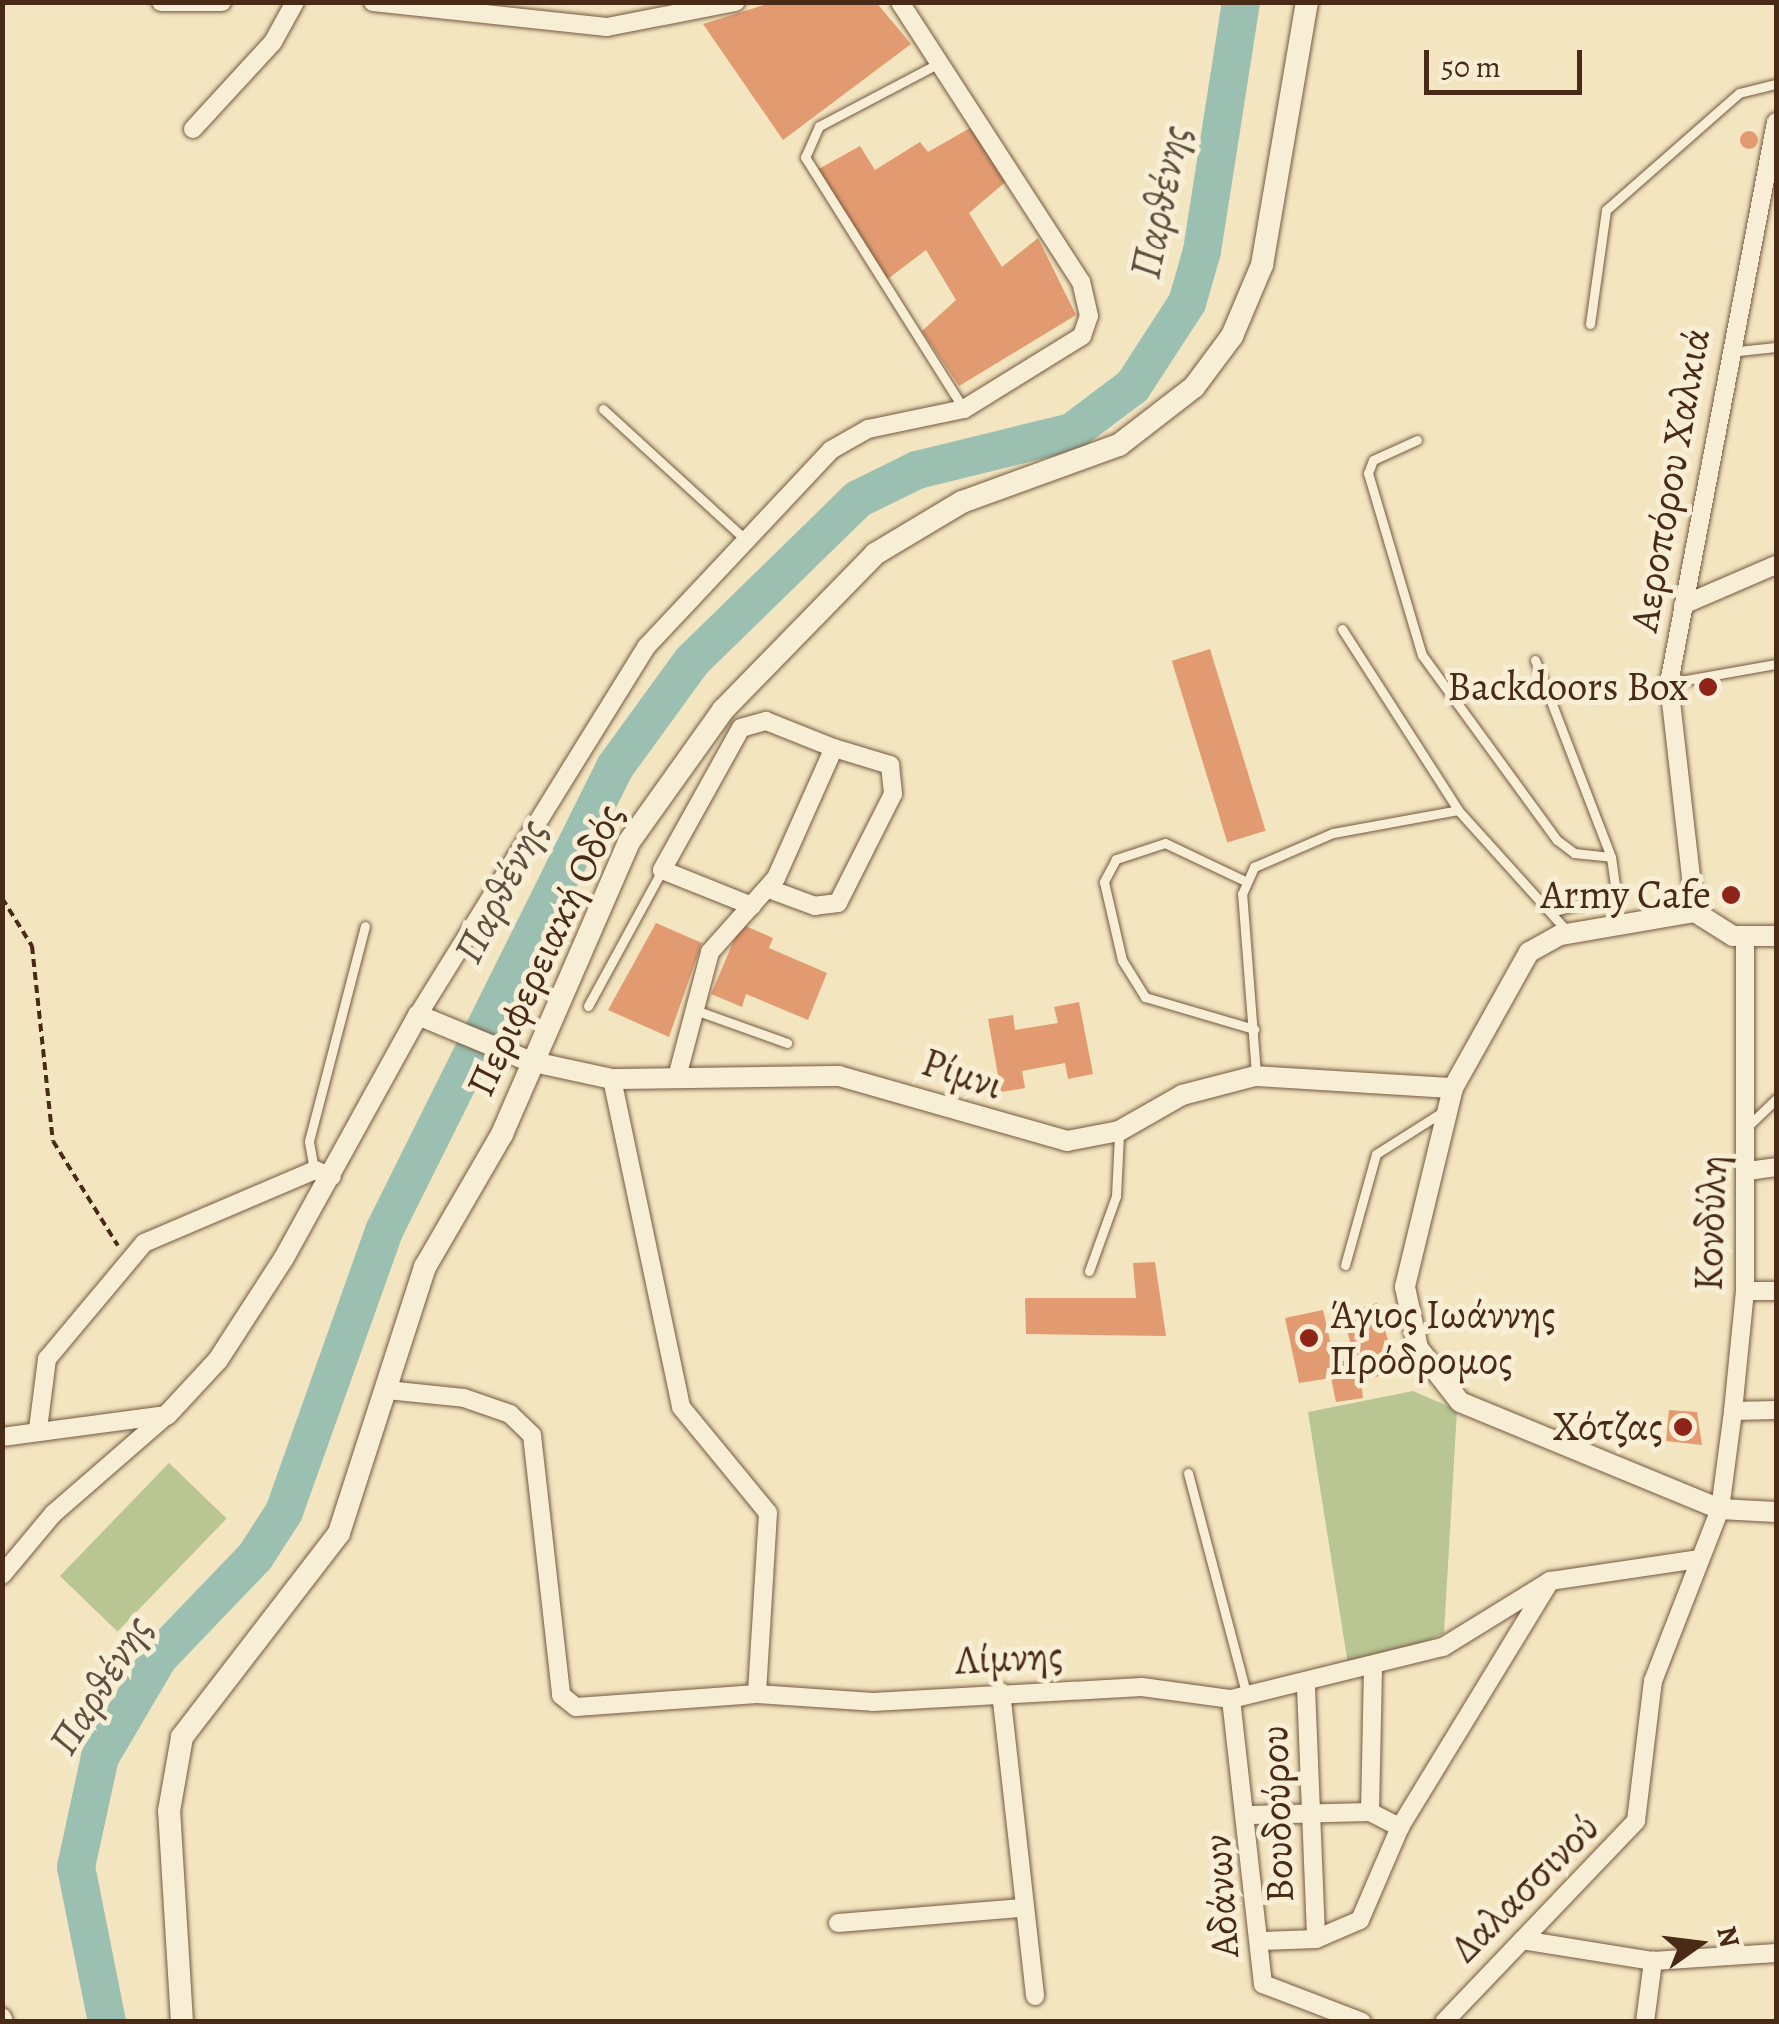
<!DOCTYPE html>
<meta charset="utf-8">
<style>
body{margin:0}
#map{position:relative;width:1779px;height:2024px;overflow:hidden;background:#f3e5bf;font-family:Alegreya,serif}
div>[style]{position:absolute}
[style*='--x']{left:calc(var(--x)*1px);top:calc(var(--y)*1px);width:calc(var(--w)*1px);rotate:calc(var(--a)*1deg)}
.green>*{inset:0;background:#b9c593;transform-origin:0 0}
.river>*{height:38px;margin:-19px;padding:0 19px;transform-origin:19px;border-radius:19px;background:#9bbfb1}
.building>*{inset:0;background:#e29b71;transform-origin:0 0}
.round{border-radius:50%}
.path>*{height:4px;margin-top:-2px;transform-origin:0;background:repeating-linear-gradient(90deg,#492a17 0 8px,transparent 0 13px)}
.roads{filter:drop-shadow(0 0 2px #745941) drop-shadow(0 0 2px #745941)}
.service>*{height:9px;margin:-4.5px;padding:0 4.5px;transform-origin:4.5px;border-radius:4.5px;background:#f7eed5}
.minor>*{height:18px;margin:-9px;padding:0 9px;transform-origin:9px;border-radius:9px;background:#f7eed5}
.tertiary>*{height:20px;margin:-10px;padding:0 10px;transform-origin:10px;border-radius:10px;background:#f7eed5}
.secondary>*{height:22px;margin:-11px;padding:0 11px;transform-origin:11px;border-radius:11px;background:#f7eed5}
.dots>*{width:28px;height:28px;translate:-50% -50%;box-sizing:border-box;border:5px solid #f7eed5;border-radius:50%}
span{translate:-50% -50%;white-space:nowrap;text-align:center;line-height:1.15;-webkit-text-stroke:10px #f7eed5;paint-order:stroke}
.street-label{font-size:40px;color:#492a17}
.poi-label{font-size:40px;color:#492a17}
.right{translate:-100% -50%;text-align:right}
.left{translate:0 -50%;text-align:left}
.water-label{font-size:42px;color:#5e4f3e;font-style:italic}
.frame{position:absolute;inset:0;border:5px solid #492a17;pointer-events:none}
.north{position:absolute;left:1649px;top:1894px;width:100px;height:100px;-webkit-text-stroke:8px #f7eed5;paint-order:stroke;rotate:76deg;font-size:28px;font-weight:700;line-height:40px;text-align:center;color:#492a17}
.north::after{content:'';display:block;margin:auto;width:35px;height:45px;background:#492a17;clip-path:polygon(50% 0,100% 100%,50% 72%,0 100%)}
.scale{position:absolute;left:1424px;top:50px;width:158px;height:45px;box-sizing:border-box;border:5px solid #492a17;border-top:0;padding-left:12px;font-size:30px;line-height:35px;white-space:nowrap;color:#492a17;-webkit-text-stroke:8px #f7eed5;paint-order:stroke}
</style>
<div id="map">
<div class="green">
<div style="clip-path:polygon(1413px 1391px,1457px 1410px,1444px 1633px,1350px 1677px,1308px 1412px)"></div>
<div style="left:169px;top:1463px;width:80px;height:157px;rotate:44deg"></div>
</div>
<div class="river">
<div style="--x:107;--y:2022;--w:158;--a:-101.3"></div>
<div style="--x:76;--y:1867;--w:113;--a:-77.7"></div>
<div style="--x:100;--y:1757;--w:116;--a:-59.5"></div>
<div style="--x:159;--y:1657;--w:139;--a:-46.2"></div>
<div style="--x:255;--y:1557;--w:54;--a:-57.2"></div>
<div style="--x:284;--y:1512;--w:298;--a:-70.4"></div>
<div style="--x:384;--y:1231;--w:518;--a:-63.53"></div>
<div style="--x:615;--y:767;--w:131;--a:-54"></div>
<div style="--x:692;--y:661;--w:232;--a:-44.3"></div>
<div style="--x:858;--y:499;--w:66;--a:-26.2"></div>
<div style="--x:917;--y:470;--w:160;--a:-13.8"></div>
<div style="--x:1072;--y:432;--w:76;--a:-37"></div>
<div style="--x:1133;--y:386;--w:99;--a:-57"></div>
<div style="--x:1187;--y:303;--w:54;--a:-73.9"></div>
<div style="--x:1202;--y:251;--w:252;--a:-81.1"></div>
</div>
<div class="building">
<div style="clip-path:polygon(774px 2px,876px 2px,911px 44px,783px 140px,703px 24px)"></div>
<div style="clip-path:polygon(970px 128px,1009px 179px,969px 213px,1002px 267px,1038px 238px,1076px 315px,959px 386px,922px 331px,956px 300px,926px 250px,885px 281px,817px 170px,860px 146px,875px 170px,920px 142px,928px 152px)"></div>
<div class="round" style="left:1740px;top:131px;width:18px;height:18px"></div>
<div style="left:1210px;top:649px;width:190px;height:40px;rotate:73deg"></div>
<div style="clip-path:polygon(656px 923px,702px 943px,669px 1037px,608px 1010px)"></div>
<div style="clip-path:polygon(741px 924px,773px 938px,769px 948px,827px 973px,808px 1020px,746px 994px,742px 1007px,711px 994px)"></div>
<div style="clip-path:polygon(1079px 1002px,1093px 1074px,1068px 1079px,1065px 1063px,1022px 1071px,1025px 1088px,1001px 1092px,988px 1019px,1013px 1015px,1015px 1030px,1058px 1023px,1054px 1007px)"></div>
<div style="clip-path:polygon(1155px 1262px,1166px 1336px,1026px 1334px,1025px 1298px,1136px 1298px,1133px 1263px)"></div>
<div style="clip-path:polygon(1377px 1303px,1397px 1371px,1361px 1381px,1363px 1398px,1336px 1402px,1331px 1378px,1299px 1383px,1285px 1318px,1323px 1310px,1335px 1363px,1355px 1358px,1342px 1314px)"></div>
<div style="clip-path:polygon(1669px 1410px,1697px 1412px,1702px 1445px,1666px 1441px)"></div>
</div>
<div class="path">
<div style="--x:2;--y:898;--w:57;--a:58"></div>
<div style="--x:32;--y:946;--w:196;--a:83.9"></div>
<div style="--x:53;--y:1141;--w:123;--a:58.2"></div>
</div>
<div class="roads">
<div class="service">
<div style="--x:941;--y:62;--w:138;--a:152.3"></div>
<div style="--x:819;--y:126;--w:34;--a:114"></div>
<div style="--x:805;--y:157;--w:298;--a:57.8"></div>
<div style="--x:1590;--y:324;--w:115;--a:-82"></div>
<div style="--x:1606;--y:210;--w:177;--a:-41.3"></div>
<div style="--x:1739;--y:93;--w:38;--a:-14"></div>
<div style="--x:1729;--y:352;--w:47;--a:-6.1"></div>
<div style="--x:603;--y:409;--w:194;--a:42.5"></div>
<div style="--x:1417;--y:440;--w:48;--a:155.6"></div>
<div style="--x:1373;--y:460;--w:14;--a:111"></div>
<div style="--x:1368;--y:473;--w:190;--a:73.5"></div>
<div style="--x:1422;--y:655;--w:229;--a:53.9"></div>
<div style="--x:1557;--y:840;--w:21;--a:37"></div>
<div style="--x:1574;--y:853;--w:37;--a:6"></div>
<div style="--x:1611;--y:857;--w:37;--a:82"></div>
<div style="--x:1616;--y:894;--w:67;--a:164.5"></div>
<div style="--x:1342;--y:629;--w:215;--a:57.3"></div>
<div style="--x:1535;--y:660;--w:211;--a:68.9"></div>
<div style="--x:1669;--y:683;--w:109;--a:-10.1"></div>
<div style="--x:1243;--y:880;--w:86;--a:-154.6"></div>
<div style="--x:1165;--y:843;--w:52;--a:161.9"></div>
<div style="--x:1116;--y:859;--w:26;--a:118"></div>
<div style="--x:1104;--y:882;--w:80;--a:77"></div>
<div style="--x:1122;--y:960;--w:44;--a:58.1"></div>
<div style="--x:1145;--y:997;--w:114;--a:16.4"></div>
<div style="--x:588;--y:1006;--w:155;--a:-61.4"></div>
<div style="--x:695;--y:1010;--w:98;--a:19.7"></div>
<div style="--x:1256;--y:1074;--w:181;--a:-94.4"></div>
<div style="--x:1242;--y:894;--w:30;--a:-66"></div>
<div style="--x:1254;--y:867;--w:86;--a:-23.3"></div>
<div style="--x:1333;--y:833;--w:127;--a:-10.4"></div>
<div style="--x:1458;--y:810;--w:164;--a:48"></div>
<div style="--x:1748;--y:1126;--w:39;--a:-44"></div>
<div style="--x:314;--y:1170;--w:29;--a:-100"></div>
<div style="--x:309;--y:1141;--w:222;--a:-75.4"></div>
<div style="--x:1345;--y:1265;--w:115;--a:-74.4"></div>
<div style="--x:1376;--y:1154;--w:80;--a:-32.3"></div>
<div style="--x:1089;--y:1271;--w:80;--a:-70.2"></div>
<div style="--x:1116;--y:1196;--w:62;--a:-87.2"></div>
<div style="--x:1188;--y:1473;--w:231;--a:75.2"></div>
</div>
<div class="minor">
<div style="--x:161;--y:2;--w:61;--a:0"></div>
<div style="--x:373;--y:2;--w:235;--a:6.1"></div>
<div style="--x:607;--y:27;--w:131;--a:-11"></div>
<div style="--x:193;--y:129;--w:118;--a:-47.4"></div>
<div style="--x:273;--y:42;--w:46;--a:-61.2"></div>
<div style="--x:1683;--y:605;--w:101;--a:-23.3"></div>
<div style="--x:752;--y:906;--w:97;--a:-158.2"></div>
<div style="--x:662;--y:870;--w:162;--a:-60.9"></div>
<div style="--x:741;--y:728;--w:26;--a:-16"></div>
<div style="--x:766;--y:721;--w:73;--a:21.7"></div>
<div style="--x:1695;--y:912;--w:230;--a:-96.5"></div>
<div style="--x:1669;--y:683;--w:571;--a:-79.2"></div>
<div style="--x:418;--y:1015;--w:434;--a:-58.2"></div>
<div style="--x:647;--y:646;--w:269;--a:-46.8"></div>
<div style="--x:831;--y:450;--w:43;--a:-29.6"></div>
<div style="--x:868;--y:429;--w:98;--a:-11.8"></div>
<div style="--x:964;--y:409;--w:139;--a:-31.7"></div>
<div style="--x:1082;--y:336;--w:21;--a:-71"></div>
<div style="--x:1089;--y:316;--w:35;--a:-103"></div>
<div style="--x:1081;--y:282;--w:333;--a:-122.9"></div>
<div style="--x:677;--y:1077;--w:129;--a:-75.2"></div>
<div style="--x:710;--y:952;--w:99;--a:-48.3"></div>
<div style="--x:776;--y:878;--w:142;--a:-66"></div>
<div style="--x:834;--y:748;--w:59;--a:16.9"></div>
<div style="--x:890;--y:765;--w:29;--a:84"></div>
<div style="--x:893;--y:794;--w:122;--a:116.8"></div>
<div style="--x:838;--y:903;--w:23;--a:173"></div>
<div style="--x:815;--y:906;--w:49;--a:-159.7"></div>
<div style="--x:612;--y:1079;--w:335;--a:78.1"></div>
<div style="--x:681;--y:1407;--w:137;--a:50.6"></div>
<div style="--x:768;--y:1513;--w:181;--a:93.5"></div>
<div style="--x:1748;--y:1171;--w:28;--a:-8"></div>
<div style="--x:1745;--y:1291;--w:31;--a:0"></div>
<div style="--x:387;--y:1390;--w:77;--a:5.9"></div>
<div style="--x:464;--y:1398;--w:49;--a:19.2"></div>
<div style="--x:510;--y:1414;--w:30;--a:44"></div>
<div style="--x:532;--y:1435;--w:262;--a:83.6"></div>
<div style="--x:561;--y:1695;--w:19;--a:39"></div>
<div style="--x:576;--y:1707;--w:181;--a:-4.1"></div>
<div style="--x:757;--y:1694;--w:116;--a:3.9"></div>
<div style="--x:873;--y:1702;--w:269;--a:-3.2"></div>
<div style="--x:1142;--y:1687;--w:90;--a:7.7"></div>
<div style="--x:1231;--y:1699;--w:218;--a:-13.8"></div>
<div style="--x:1443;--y:1647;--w:126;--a:-31.7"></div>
<div style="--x:1550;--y:1581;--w:151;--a:-8.4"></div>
<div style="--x:1733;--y:1411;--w:43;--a:-1.3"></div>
<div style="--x:38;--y:1429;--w:71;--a:-82.7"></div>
<div style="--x:47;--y:1359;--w:151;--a:-50.1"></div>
<div style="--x:144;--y:1243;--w:186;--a:-23.1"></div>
<div style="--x:315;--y:1170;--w:18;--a:22"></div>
<div style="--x:2;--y:1437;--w:166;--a:-7.6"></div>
<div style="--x:2;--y:1575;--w:80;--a:-50.1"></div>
<div style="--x:53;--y:1514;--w:151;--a:-41"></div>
<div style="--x:1306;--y:1687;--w:252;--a:87.7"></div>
<div style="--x:1001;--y:1692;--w:306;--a:83.6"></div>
<div style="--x:1231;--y:1699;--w:287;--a:83.6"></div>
<div style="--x:1263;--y:1984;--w:106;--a:21"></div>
<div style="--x:1370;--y:1812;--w:141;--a:-88.8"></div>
<div style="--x:1250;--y:1815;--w:120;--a:-1.4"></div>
<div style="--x:1370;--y:1812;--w:34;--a:27"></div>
<div style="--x:838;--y:1923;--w:185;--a:-4.7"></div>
<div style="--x:1522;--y:1940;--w:133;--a:9.1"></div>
<div style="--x:1653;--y:1961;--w:123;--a:-3.7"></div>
<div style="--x:1262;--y:1941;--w:54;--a:-2.1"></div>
<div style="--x:1316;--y:1939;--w:48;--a:-23.4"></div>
<div style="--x:1360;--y:1920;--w:101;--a:-66.7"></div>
<div style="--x:1400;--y:1827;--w:288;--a:-58.6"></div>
<div style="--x:2;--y:2017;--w:5;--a:68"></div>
<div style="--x:1444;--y:2022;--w:278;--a:-46.3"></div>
<div style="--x:1636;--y:1821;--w:141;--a:-83.1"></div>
<div style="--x:1653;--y:1681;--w:185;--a:-68.7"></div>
<div style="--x:1720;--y:1509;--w:99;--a:-82.4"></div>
<div style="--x:1733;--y:1411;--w:121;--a:-84.3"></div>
<div style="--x:1745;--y:1291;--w:353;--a:-90"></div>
<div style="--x:1645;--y:2022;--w:62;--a:-82.5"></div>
</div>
<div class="tertiary">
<div style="--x:1776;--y:936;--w:43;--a:180"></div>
<div style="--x:1733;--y:936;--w:45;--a:-147.7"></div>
<div style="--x:1695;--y:912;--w:137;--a:170.3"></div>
<div style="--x:1560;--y:935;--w:35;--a:151"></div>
<div style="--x:1529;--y:952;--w:156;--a:119.2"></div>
<div style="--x:1453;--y:1088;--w:205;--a:103.6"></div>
<div style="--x:1405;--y:1287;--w:62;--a:78"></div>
<div style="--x:1418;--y:1348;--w:68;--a:52.1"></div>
<div style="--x:1460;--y:1402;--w:281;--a:22.4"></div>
<div style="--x:1720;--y:1509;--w:56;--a:3.1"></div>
<div style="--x:167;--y:1415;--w:75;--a:-47.2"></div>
<div style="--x:218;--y:1360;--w:121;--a:-57.1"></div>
<div style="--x:284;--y:1258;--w:277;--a:-61.1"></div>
<div style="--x:418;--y:1015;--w:120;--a:22.5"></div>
<div style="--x:529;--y:1061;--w:85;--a:12.2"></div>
<div style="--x:612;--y:1079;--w:227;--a:-0.8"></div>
<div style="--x:839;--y:1076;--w:237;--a:15.9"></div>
<div style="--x:1067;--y:1141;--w:53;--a:-10.9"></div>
<div style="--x:1119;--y:1131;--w:73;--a:-29.7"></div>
<div style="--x:1182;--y:1095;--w:75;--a:-14.6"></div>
<div style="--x:1255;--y:1076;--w:198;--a:3.5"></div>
</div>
<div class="secondary">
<div style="--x:182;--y:2022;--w:211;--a:-93.5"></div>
<div style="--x:169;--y:1811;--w:75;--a:-80"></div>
<div style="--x:182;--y:1737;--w:257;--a:-52.4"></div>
<div style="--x:339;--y:1533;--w:280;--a:-72.1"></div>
<div style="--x:425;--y:1267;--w:154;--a:-59.9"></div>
<div style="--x:502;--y:1134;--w:318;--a:-66.5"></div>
<div style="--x:629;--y:842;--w:162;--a:-54.5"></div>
<div style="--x:723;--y:710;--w:218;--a:-45.7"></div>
<div style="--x:875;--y:554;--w:101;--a:-30.9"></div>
<div style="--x:962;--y:502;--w:167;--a:-20"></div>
<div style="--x:1119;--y:445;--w:95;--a:-37.7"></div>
<div style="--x:1194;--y:387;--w:64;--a:-53.3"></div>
<div style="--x:1232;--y:336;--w:77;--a:-67.1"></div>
<div style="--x:1262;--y:265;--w:267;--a:-80.3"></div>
</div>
</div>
<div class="dots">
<div style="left:1708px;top:687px;background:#8f2418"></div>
<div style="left:1731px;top:895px;background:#8f2418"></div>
<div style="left:1309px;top:1338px;background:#8f2418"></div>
<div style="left:1683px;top:1427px;background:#8f2418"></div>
</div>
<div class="street-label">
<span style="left:1670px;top:480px;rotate:-80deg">Αεροπόρου Χαλκιά</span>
<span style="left:545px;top:950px;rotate:-65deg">Περιφερειακή Οδός</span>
<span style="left:962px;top:1074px;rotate:19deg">Ρίμνι</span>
<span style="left:1711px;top:1223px;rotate:-88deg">Κονδύλη</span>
<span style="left:1009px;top:1658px;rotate:-3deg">Λίμνης</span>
<span style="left:1277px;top:1814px;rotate:-92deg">Βουδούρου</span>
<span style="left:1525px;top:1888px;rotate:-45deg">Δαλασσινού</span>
<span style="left:1221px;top:1896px;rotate:-94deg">Αδάνων</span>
</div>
<div class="poi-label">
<span class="right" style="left:1688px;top:687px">Backdoors Box</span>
<span class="right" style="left:1711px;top:895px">Army Cafe</span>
<span class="left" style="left:1329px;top:1338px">Άγιος Ιωάννης<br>Πρόδρομος</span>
<span class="right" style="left:1663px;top:1427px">Χότζας</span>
</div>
<div class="water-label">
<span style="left:1160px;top:202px;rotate:-78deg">Παρθένης</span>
<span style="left:500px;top:891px;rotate:-63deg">Παρθένης</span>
<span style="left:100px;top:1685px;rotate:-58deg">Παρθένης</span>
</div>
<div class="frame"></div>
<div class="north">N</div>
<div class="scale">50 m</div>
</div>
